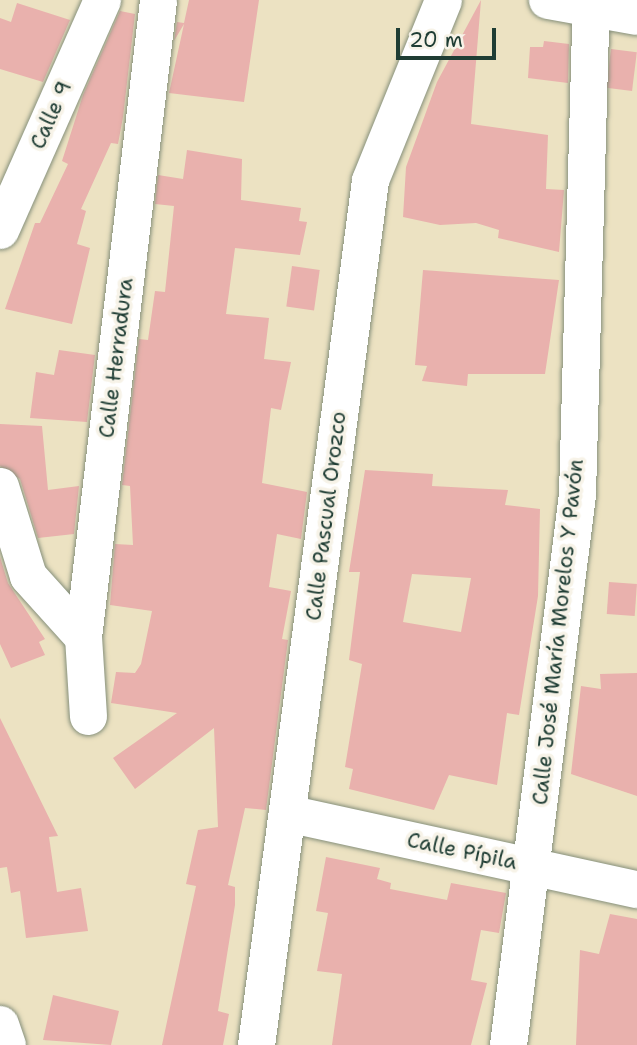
<!DOCTYPE html>
<meta charset="utf-8">
<style>
body{margin:0}
#map{position:relative;width:637px;height:1045px;overflow:hidden;background:#ece2c2;font-family:"Shantell Sans",sans-serif}
div>[style]{position:absolute}
[style*='--x']{left:calc(var(--x)*1px);top:calc(var(--y)*1px);width:calc(var(--w)*1px);rotate:calc(var(--a)*1deg)}
.building>*{inset:0;background:#e9b1ad;transform-origin:0 0}
.roads{filter:drop-shadow(0 0 2px #86907b) drop-shadow(0 0 2px #86907b)}
.minor>*{height:37px;margin:-18.5px;padding:0 18.5px;transform-origin:18.5px;border-radius:18.5px;background:#fff}
.tertiary>*{height:38px;margin:-19px;padding:0 19px;transform-origin:19px;border-radius:19px;background:#fff}
span{translate:-50% -50%;white-space:nowrap;text-align:center;line-height:1.15;-webkit-text-stroke:7px #f7f3e8;paint-order:stroke}
.street-label{font-size:21px;color:#1f3d34}
.scale{position:absolute;left:396px;top:28px;width:100px;height:32px;box-sizing:border-box;border:4px solid #1f3d34;border-top:0;padding-left:9px;font-size:21px;line-height:24px;white-space:nowrap;color:#1f3d34;-webkit-text-stroke:5px #f7f3e8;paint-order:stroke}
</style>
<div id="map">
<div class="building">
<div style="clip-path:polygon(189px 0,259px 0,244px 102px,169px 93px,184px 24px,174px 41px,177px 22px,184px 23px)"></div>
<div style="clip-path:polygon(481px 0,471px 124px,548px 135px,546px 189px,564px 190px,559px 252px,498px 238px,499px 230px,476px 223px,440px 225px,403px 217px,406px 167px,437px 82px)"></div>
<div style="clip-path:polygon(17px 3px,70px 20px,43px 82px,0 69px,0 18px,11px 22px)"></div>
<div style="clip-path:polygon(120px 11px,135px 14px,123px 117px,118px 144px,111px 143px,81px 209px,86px 211px,77px 244px,90px 248px,72px 324px,5px 309px,35px 223px,40px 223px,68px 164px,62px 161px,83px 95px)"></div>
<div style="clip-path:polygon(544px 41px,569px 44px,568px 83px,528px 78px,530px 47px,543px 47px)"></div>
<div style="left:611px;top:49px;width:26px;height:39px;rotate:7deg"></div>
<div style="clip-path:polygon(187px 150px,242px 159px,241px 200px,301px 208px,299px 221px,307px 222px,300px 255px,235px 248px,226px 314px,269px 318px,264px 359px,291px 362px,281px 410px,271px 408px,262px 483px,307px 492px,301px 539px,277px 534px,269px 587px,291px 591px,282px 639px,288px 640px,266px 810px,245px 808px,228px 885px,235px 887px,235px 905px,218px 1011px,229px 1014px,223px 1045px,162px 1045px,196px 886px,186px 884px,198px 830px,218px 827px,214px 728px,135px 789px,113px 758px,177px 713px,111px 703px,116px 672px,135px 673px,141px 664px,152px 611px,110px 605px,115px 544px,133px 545px,130px 486px,122px 485px,139px 339px,148px 340px,155px 291px,165px 292px,174px 206px,155px 204px,158px 175px,183px 179px)"></div>
<div style="left:292px;top:266px;width:28px;height:41px;rotate:8deg"></div>
<div style="clip-path:polygon(423px 270px,559px 280px,545px 374px,468px 374px,467px 386px,422px 381px,427px 366px,415px 365px)"></div>
<div style="clip-path:polygon(59px 350px,95px 355px,87px 422px,30px 418px,36px 372px,54px 375px)"></div>
<div style="clip-path:polygon(0 424px,42px 426px,48px 490px,79px 486px,74px 534px,38px 538px,20px 479px,0 466px)"></div>
<div style="clip-path:polygon(evenodd,365px 470px,433px 474px,432px 486px,508px 490px,505px 505px,540px 509px,538px 596px,519px 715px,507px 713px,497px 785px,449px 775px,434px 810px,349px 789px,353px 769px,345px 767px,362px 664px,349px 660px,360px 572px,349px 572px,365px 470px,412px 574px,471px 578px,461px 632px,403px 622px,412px 574px)"></div>
<div style="clip-path:polygon(0 557px,8px 583px,45px 639px,39px 642px,45px 655px,11px 668px,0 644px)"></div>
<div style="left:609px;top:582px;width:28px;height:32px;rotate:4deg"></div>
<div style="clip-path:polygon(637px 673px,637px 796px,571px 774px,581px 686px,601px 689px,600px 674px)"></div>
<div style="clip-path:polygon(0 718px,58px 836px,49px 837px,57px 892px,81px 888px,88px 931px,26px 938px,20px 891px,11px 893px,7px 867px,0 868px)"></div>
<div style="clip-path:polygon(326px 857px,380px 868px,377px 879px,391px 883px,390px 889px,447px 900px,451px 883px,506px 893px,499px 933px,481px 930px,471px 980px,487px 983px,471px 1045px,332px 1045px,342px 974px,317px 971px,328px 913px,316px 911px)"></div>
<div style="clip-path:polygon(610px 914px,637px 919px,637px 1045px,576px 1045px,580px 950px,599px 954px)"></div>
<div style="clip-path:polygon(53px 995px,119px 1011px,111px 1045px,43px 1040px)"></div>
</div>
<div class="roads">
<div class="minor">
<div style="--x:0;--y:230;--w:252;--a:-66.1"></div>
<div style="--x:0;--y:486;--w:94;--a:72.7"></div>
<div style="--x:28;--y:576;--w:82;--a:48"></div>
<div style="--x:88;--y:716;--w:79;--a:-93.6"></div>
<div style="--x:83;--y:637;--w:641;--a:-83.28"></div>
<div style="--x:287;--y:813;--w:358;--a:12.3"></div>
<div style="--x:256;--y:1045;--w:872;--a:-82.49"></div>
<div style="--x:370;--y:180;--w:194;--a:-67.9"></div>
<div style="--x:508;--y:1045;--w:555;--a:-82.86"></div>
<div style="--x:577;--y:494;--w:487;--a:-88.4"></div>
</div>
<div class="tertiary">
<div style="--x:548;--y:0;--w:90;--a:10.2"></div>
<div style="--x:0;--y:1025;--w:21;--a:71"></div>
</div>
</div>
<div class="street-label">
<span style="left:51px;top:115px;rotate:-66deg">Calle 9</span>
<span style="left:116px;top:358px;rotate:-83deg">Calle Herradura</span>
<span style="left:326px;top:516px;rotate:-83deg">Calle Pascual Orozco</span>
<span style="left:558px;top:632px;rotate:-84deg">Calle José María Morelos Y Pavón</span>
<span style="left:462px;top:851px;rotate:12deg">Calle Pípila</span>
</div>
<div class="scale">20 m</div>
</div>
